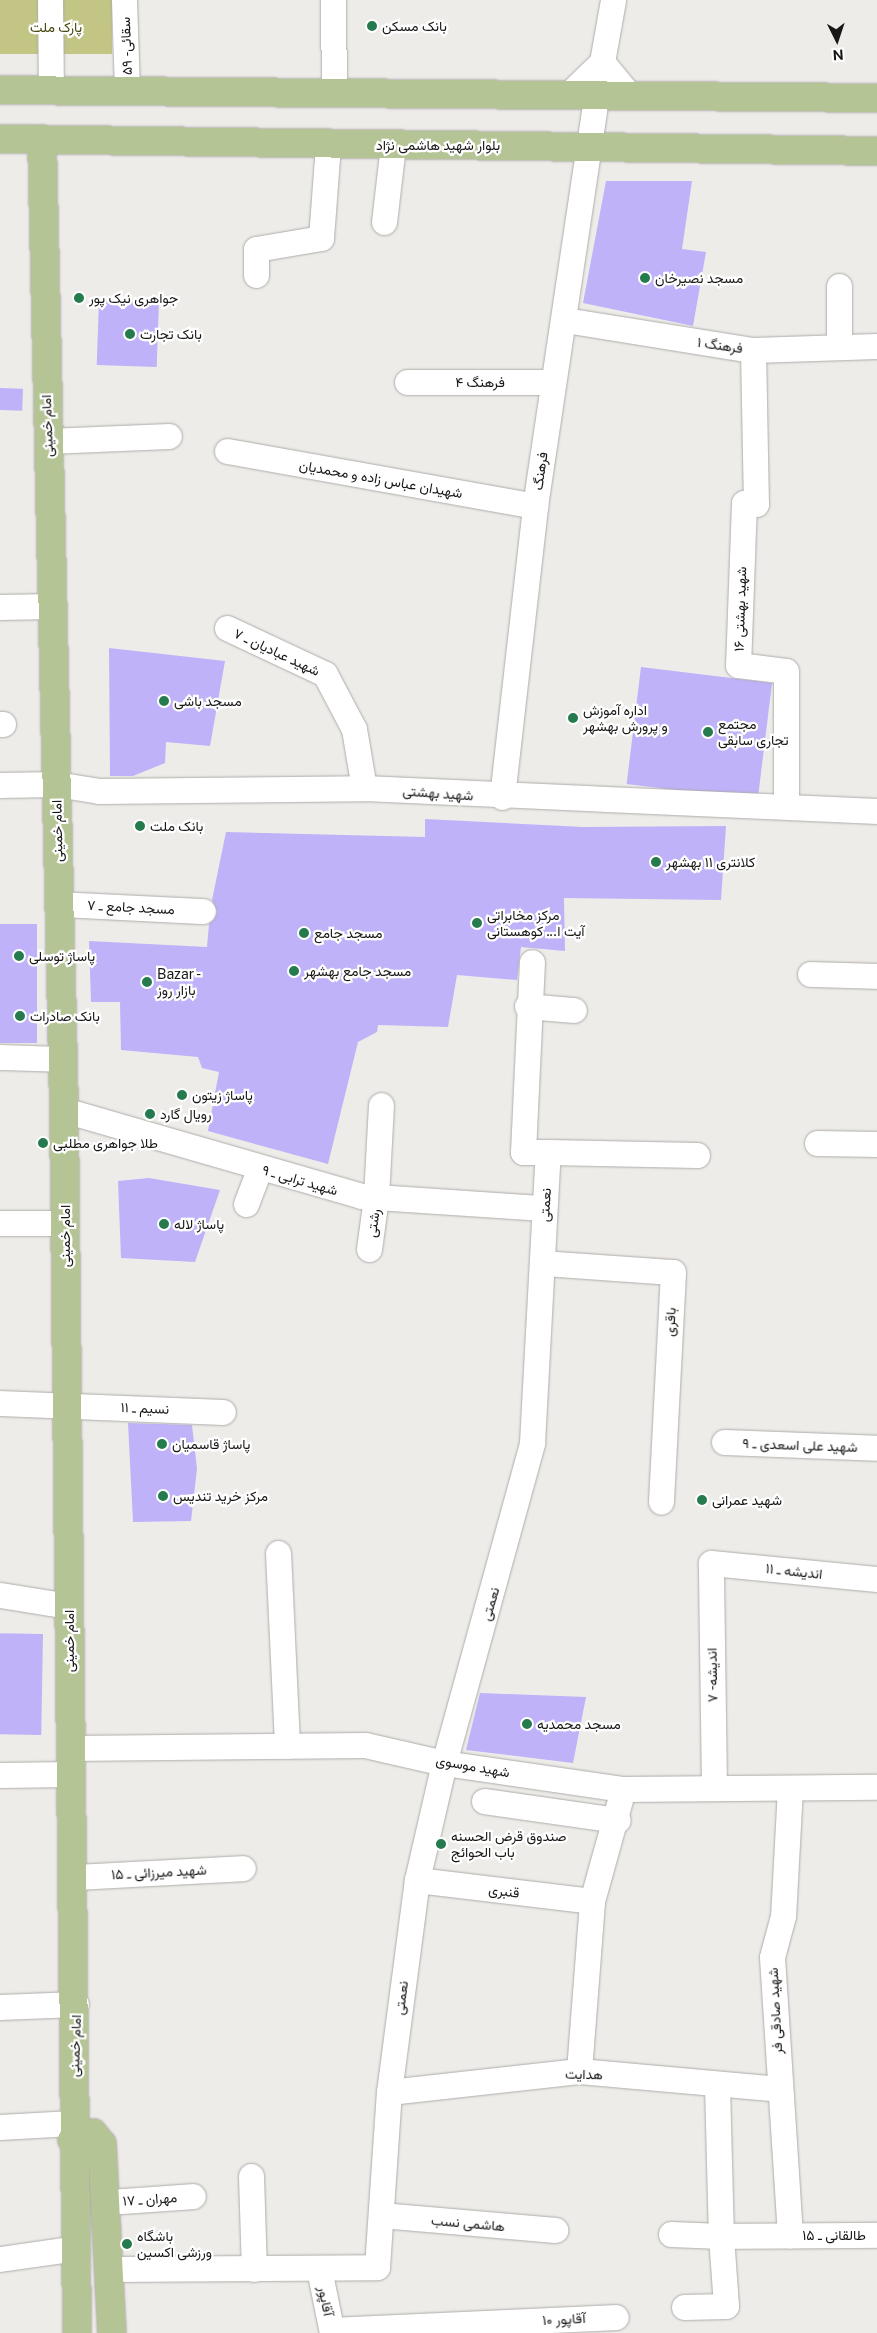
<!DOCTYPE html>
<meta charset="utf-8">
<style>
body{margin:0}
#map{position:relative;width:877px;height:2333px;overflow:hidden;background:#eeece9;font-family:"Public Sans",Vazirmatn,sans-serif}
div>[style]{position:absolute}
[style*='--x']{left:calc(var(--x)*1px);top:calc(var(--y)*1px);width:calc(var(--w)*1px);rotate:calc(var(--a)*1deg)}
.green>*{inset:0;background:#c2c584;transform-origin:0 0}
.building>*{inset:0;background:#bfb2f9;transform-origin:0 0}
.roads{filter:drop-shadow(0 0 1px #aeaca9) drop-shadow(0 0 1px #aeaca9)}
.minor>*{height:25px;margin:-12.5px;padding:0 12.5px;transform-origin:12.5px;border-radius:12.5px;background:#fff}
.major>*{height:28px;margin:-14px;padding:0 14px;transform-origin:14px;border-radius:14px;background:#b5c495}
.dots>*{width:14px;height:14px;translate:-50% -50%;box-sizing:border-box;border:2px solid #fff;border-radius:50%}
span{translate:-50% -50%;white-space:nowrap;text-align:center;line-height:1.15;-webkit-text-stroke:4.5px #fff;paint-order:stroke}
.poi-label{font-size:14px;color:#181716}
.left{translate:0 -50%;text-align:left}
.park-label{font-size:14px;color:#47480b}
.street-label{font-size:14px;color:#181716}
.north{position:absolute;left:812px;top:15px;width:50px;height:50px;-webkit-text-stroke:4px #fff;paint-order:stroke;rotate:176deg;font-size:14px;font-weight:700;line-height:20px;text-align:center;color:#181716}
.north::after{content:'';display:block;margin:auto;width:18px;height:22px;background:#181716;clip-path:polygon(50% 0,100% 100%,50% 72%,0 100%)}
</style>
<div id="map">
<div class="green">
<div style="left:0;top:0;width:112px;height:54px"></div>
</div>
<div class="building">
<div style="clip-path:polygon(606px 181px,692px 181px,682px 249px,706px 252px,693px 326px,583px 303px)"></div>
<div style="left:99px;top:300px;width:60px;height:65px;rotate:2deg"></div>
<div style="left:0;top:388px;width:23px;height:22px;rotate:2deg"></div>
<div style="clip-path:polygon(109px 648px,225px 661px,210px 746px,166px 742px,165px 763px,133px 776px,110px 776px)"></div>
<div style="left:641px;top:667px;width:132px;height:118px;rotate:7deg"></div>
<div style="clip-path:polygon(425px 819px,583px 827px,726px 826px,721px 900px,564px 898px,565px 951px,521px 947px,517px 980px,457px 975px,448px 1027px,378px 1025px,377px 1032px,358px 1042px,328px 1164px,208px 1131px,219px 1072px,202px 1068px,198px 1057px,121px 1050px,120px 1002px,91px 1002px,89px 941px,207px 947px,209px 924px,217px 912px,212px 900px,226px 832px,425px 837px)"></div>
<div style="left:0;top:924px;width:37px;height:119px"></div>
<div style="clip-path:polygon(149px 1178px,220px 1190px,195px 1262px,121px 1258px,118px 1181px)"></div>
<div style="clip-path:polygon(128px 1423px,192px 1425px,197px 1469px,191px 1521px,133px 1522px)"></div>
<div style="left:43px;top:1634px;width:101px;height:43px;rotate:91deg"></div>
<div style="clip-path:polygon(480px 1693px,586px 1697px,573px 1763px,466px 1750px)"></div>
</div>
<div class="roads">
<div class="minor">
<div style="--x:50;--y:0;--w:91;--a:89.4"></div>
<div style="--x:124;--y:0;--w:92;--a:88.1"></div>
<div style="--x:333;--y:0;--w:93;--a:89.4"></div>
<div style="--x:602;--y:62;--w:63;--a:-79.9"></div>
<div style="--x:602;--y:62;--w:44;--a:50.5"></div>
<div style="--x:568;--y:95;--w:47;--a:-44.1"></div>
<div style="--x:384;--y:222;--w:78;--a:-83.3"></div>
<div style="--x:256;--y:275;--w:26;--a:-90"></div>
<div style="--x:256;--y:249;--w:66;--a:-9.6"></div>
<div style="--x:321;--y:238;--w:94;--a:-85.7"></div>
<div style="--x:839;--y:286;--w:61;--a:90"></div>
<div style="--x:565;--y:320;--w:190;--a:9.1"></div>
<div style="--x:753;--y:350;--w:124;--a:-1.8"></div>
<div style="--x:753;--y:350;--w:154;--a:88.9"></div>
<div style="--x:756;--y:504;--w:12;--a:-175"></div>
<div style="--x:744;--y:503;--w:162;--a:92.1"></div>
<div style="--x:738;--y:665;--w:48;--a:7.1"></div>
<div style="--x:786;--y:671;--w:135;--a:90"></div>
<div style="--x:407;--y:382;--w:146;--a:0"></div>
<div style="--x:48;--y:441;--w:121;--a:-2.4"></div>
<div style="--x:227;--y:451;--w:313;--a:10.1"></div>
<div style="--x:0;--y:607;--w:52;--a:-1.1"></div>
<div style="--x:227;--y:628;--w:108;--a:25.1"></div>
<div style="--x:325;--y:674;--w:62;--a:62.2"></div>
<div style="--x:354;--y:729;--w:60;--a:80.4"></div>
<div style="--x:0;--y:724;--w:3;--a:0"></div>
<div style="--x:0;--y:785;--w:56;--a:-1"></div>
<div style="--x:56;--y:784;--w:44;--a:9.2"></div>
<div style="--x:99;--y:791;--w:265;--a:-0.6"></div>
<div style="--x:364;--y:788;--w:514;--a:2.57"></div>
<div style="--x:502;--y:797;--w:293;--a:-83.5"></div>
<div style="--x:535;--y:506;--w:415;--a:-81.5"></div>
<div style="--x:59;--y:904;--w:144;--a:2.8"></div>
<div style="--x:810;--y:974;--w:67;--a:1.7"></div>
<div style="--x:527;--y:1006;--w:47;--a:4.9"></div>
<div style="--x:0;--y:1057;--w:63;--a:1.8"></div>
<div style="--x:64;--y:1110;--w:309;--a:16.1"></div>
<div style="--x:361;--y:1196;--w:183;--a:3.8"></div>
<div style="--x:817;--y:1143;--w:60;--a:1"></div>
<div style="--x:548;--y:1152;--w:149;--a:1.2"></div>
<div style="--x:246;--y:1204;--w:39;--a:-69"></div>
<div style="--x:0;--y:1223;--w:65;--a:0"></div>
<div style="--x:369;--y:1249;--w:52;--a:-82.3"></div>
<div style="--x:376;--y:1197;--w:92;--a:-86.9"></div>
<div style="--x:543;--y:1263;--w:130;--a:4"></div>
<div style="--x:673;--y:1272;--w:230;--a:93"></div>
<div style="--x:0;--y:1403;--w:223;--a:2.3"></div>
<div style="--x:724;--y:1442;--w:153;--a:2.2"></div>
<div style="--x:278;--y:1553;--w:193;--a:87.3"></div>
<div style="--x:0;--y:1595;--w:70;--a:9.1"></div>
<div style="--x:70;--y:1748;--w:295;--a:-0.6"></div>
<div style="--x:365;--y:1745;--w:81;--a:12.8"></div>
<div style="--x:444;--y:1763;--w:181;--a:8.3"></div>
<div style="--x:623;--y:1789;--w:254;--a:-0.5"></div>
<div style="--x:0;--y:1775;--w:70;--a:-0.8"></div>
<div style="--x:714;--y:1788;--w:225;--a:-90.8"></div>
<div style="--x:711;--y:1563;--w:167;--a:5.5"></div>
<div style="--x:790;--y:1788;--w:128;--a:93.1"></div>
<div style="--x:783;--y:1916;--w:42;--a:105"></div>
<div style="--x:772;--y:1957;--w:279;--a:86.3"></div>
<div style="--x:484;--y:1801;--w:135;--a:8.1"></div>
<div style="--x:74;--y:1877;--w:169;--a:-3"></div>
<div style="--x:417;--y:1880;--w:176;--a:6.8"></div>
<div style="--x:0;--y:2007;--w:76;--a:-2.3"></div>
<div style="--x:579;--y:2071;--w:170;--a:-85.6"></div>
<div style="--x:592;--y:1901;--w:116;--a:-74.5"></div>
<div style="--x:717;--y:2085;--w:151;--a:88.5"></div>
<div style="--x:721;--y:2236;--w:156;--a:-0.4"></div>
<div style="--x:389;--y:2092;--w:191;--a:-6.3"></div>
<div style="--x:579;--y:2071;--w:201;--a:5.1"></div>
<div style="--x:0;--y:2127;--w:72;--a:-3.2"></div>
<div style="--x:251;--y:2176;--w:93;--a:88.2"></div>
<div style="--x:108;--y:2202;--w:85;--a:-4"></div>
<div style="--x:381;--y:2215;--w:175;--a:4.9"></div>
<div style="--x:671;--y:2234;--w:50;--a:2.3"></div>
<div style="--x:721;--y:2236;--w:70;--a:85.9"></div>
<div style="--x:726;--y:2306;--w:42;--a:178.6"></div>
<div style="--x:0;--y:2259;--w:77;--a:-8.2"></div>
<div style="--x:111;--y:2269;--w:266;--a:-0.4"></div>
<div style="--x:377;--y:2267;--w:175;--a:-86.1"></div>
<div style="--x:389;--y:2092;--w:214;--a:-82.5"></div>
<div style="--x:417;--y:1880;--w:120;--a:-77"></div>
<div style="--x:444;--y:1763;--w:332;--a:-74.6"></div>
<div style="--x:532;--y:1443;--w:291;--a:-86.9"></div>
<div style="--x:548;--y:1152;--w:25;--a:180"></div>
<div style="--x:523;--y:1152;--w:190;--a:-87.3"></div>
<div style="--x:319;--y:2269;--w:65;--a:78.5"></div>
<div style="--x:332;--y:2330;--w:284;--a:-2.6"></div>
</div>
<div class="major">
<div style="--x:0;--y:90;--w:877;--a:0.52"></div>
<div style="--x:0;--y:139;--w:877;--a:0.78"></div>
<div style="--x:42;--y:139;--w:971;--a:88.7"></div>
<div style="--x:64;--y:1110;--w:1223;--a:89.39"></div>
<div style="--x:72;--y:2140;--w:22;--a:-18"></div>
<div style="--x:93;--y:2133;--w:14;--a:51"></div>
<div style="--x:102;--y:2144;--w:189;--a:87"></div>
</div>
</div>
<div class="dots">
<div style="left:372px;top:26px;background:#257b4e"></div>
<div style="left:645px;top:278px;background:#257b4e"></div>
<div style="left:79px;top:298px;background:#257b4e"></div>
<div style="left:130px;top:334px;background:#257b4e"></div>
<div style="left:164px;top:701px;background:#257b4e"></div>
<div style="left:573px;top:718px;background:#257b4e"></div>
<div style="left:708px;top:732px;background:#257b4e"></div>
<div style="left:140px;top:826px;background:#257b4e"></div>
<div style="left:656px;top:862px;background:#257b4e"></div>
<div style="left:477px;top:923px;background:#257b4e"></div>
<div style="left:304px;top:933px;background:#257b4e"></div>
<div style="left:19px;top:956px;background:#257b4e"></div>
<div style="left:294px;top:971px;background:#257b4e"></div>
<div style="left:147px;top:982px;background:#257b4e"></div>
<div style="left:20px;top:1016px;background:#257b4e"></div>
<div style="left:182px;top:1095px;background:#257b4e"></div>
<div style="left:150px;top:1114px;background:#257b4e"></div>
<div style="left:43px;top:1143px;background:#257b4e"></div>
<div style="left:164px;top:1224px;background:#257b4e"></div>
<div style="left:162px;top:1444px;background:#257b4e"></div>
<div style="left:163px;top:1496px;background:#257b4e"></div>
<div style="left:702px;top:1500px;background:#257b4e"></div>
<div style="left:527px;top:1724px;background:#257b4e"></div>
<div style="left:441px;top:1844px;background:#257b4e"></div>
<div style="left:127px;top:2244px;background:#257b4e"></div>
</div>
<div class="poi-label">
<span class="left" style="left:382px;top:26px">بانک مسکن</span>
<span class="left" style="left:655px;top:278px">مسجد نصیرخان</span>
<span class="left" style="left:89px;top:298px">جواهری نیک پور</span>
<span class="left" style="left:140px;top:334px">بانک تجارت</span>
<span class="left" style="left:174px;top:701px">مسجد باشی</span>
<span class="left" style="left:583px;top:718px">اداره آموزش<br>و پرورش بهشهر</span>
<span class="left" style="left:718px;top:732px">مجتمع<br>تجاری سابقی</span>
<span class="left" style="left:150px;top:826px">بانک ملت</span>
<span class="left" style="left:666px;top:862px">کلانتری ۱۱ بهشهر</span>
<span class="left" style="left:487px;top:923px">مرکز مخابراتی<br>آیت ا... کوهستانی</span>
<span class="left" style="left:314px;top:933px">مسجد جامع</span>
<span class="left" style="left:29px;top:956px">پاساژ توسلی</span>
<span class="left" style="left:304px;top:971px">مسجد جامع بهشهر</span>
<span class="left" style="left:157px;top:982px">Bazar -<br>بازار روز</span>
<span class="left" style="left:30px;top:1016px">بانک صادرات</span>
<span class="left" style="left:192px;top:1095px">پاساژ زیتون</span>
<span class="left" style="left:160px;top:1114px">رویال گارد</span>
<span class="left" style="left:53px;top:1143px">طلا جواهری مطلبی</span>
<span class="left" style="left:174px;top:1224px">پاساژ لاله</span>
<span class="left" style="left:172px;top:1444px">پاساژ قاسمیان</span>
<span class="left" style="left:173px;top:1496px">مرکز خرید تندیس</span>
<span class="left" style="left:712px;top:1500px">شهید عمرانی</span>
<span class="left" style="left:537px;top:1724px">مسجد محمدیه</span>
<span class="left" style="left:451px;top:1844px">صندوق قرض الحسنه<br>باب الحوائج</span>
<span class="left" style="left:137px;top:2244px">باشگاه<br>ورزشی اکسین</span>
</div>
<div class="park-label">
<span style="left:56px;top:27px">پارک ملت</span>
</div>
<div class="street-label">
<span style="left:126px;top:46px;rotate:-92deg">سقائی - ۵۹</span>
<span style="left:438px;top:145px">بلوار شهید هاشمی نژاد</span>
<span style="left:720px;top:345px;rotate:8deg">فرهنگ ۱</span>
<span style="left:480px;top:382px">فرهنگ ۴</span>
<span style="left:47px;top:426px;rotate:-92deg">امام خمینی</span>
<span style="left:540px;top:471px;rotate:-82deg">فرهنگ</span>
<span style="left:381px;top:479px;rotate:10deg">شهیدان عباس زاده و محمدیان</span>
<span style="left:740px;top:609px;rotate:-88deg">شهید بهشتی ۱۶</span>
<span style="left:277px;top:652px;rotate:25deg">شهید عبادیان ـ ۷</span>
<span style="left:438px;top:793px;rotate:4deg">شهید بهشتی</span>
<span style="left:57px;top:831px;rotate:-91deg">امام خمینی</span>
<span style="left:131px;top:907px;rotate:3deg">مسجد جامع ـ ۷</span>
<span style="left:300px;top:1180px;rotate:16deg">شهید ترابی ـ ۹</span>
<span style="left:545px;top:1205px;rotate:-87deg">نعمتی</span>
<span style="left:373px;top:1223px;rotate:-81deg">رشتی</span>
<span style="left:65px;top:1236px;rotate:-90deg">امام خمینی</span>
<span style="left:670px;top:1322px;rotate:-87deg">باقری</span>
<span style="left:145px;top:1408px;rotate:2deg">نسیم ـ ۱۱</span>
<span style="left:800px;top:1445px;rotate:2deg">شهید علی اسعدی ـ ۹</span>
<span style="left:794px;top:1571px;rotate:6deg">اندیشه ـ ۱۱</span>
<span style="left:490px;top:1604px;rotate:-74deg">نعمتی</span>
<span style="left:69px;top:1641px;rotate:-90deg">امام خمینی</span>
<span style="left:712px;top:1675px;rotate:-91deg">اندیشه - ۷</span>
<span style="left:473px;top:1766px;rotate:10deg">شهید موسوی</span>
<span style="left:159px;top:1872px;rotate:-3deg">شهید میرزائی ـ ۱۵</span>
<span style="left:504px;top:1891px;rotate:7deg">قنبری</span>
<span style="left:401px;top:1998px;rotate:-83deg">نعمتی</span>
<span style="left:775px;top:2011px;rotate:-93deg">شهید صادقی فر</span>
<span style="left:75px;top:2046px;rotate:-88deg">امام خمینی</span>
<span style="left:584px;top:2074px;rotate:1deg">هدایت</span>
<span style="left:150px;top:2199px;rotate:-4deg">مهران ـ ۱۷</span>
<span style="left:468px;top:2223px;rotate:5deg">هاشمی نسب</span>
<span style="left:834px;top:2235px">طالقانی ـ ۱۵</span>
<span style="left:326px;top:2301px;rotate:79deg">آقاپور</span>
<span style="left:564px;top:2319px;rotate:-3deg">آقاپور ۱۰</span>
</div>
<div class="north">N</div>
</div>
